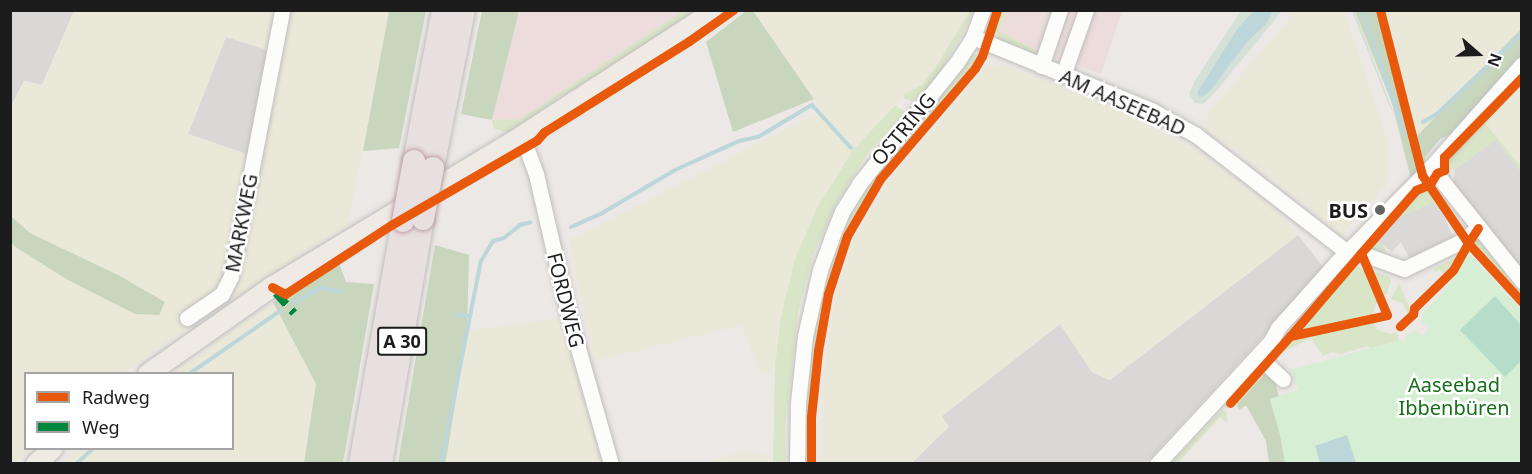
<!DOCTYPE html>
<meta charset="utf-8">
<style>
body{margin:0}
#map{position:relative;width:1532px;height:474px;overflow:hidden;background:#ebe8e5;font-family:"Noto Sans",sans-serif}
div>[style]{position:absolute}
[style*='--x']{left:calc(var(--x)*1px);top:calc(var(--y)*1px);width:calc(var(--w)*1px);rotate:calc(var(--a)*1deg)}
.residential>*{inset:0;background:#dad8d7}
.commercial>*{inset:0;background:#ecdddc}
.farmland>*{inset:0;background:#eae9d9}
.grass>*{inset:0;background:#d9e5c7}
.forest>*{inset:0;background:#c8d6bd}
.wetland>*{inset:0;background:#d4e0d8}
.park>*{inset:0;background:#d6eed3}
.pitch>*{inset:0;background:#b5ddca}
.parking>*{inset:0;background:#dbd9d8}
.water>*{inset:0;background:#bcd6da}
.stream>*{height:4px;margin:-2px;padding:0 2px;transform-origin:2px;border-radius:2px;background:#bcd6da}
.roads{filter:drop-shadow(0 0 2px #c0bfbd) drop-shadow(0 0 2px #c0bfbd)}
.minor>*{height:15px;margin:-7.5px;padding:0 7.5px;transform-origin:7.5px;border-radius:7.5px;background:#fcfcfb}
.major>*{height:20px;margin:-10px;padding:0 10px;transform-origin:10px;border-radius:10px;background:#efeae4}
.highway>*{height:22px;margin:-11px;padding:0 11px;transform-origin:11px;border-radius:11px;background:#e8dfe1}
.bridges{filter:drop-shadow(0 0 2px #bd9fa9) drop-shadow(0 0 2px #bd9fa9)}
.highway-bridge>*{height:22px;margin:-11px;padding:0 11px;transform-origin:11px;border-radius:11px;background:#e8dfe1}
.quiet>*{height:8px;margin-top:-4px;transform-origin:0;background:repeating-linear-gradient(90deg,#00873e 0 15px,transparent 0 23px)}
.cycleway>*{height:9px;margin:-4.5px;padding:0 4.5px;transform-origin:4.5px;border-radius:4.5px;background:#e8590c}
.dots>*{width:16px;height:16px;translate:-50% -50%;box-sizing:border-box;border:3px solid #fff;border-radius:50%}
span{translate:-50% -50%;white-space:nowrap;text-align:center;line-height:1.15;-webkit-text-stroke:5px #fff;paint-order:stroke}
.shield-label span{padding:2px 4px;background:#fff;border:2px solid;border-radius:4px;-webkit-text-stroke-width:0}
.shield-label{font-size:18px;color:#1c1c1c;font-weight:700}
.street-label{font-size:20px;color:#1c1c1c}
.poi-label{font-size:20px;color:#1c1c1c;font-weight:700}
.right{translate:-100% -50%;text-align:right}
.park-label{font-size:20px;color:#166f18}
.frame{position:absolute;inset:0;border:12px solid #1c1c1c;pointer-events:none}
.legend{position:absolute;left:24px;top:372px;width:210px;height:78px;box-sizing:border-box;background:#fff;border:2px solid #a4a4a4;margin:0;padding:8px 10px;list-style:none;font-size:18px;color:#1c1c1c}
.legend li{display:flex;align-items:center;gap:12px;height:30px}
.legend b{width:30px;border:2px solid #a4a4a4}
.north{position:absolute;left:1448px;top:24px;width:60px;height:60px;-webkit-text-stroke:4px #fff;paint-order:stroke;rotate:110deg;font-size:16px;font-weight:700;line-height:24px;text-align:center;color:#1c1c1c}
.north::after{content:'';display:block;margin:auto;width:21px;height:27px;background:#1c1c1c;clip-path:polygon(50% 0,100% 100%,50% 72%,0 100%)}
</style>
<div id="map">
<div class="residential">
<div style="clip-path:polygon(11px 11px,74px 11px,42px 85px,24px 81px,11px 106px)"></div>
<div style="clip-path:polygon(226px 36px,270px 51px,249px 155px,188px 134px)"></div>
<div style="clip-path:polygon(1298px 235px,1325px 269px,1146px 463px,911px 464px,948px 427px,942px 416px,1060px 324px,1092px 372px,1110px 380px)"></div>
</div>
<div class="commercial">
<div style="clip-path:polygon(519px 11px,683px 11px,521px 119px,492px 120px)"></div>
<div style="clip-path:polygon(1006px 11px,1122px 11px,1101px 74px,1038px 51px,999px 31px)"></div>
</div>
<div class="farmland">
<div style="clip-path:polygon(123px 10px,278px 11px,270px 51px,226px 37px,188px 134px,249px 155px,220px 289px,189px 314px,194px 323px,124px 373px,26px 374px,26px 448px,32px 449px,15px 464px,10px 463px,10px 243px,68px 280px,135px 313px,159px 314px,165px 302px,120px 276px,30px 233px,11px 215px,11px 106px,24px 81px,42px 85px,74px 11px)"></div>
<div style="clip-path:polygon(1297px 10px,1342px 11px,1346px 16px,1389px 144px,1387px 183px,1342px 235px,1239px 152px,1205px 129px,1208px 113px)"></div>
<div style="clip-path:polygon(287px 11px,389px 11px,348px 224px,233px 298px)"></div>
<div style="clip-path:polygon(753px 11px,970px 11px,956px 37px,928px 78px,918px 87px,903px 95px,853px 150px,781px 317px,775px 367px,762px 375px,741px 325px,595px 361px,569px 240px,823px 111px)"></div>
<div style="clip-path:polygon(1382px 11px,1521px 11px,1521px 29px,1416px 138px)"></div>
<div style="clip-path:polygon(1003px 65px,1104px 102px,1203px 155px,1268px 203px,1298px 235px,1110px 380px,1092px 372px,1060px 324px,942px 416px,949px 427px,911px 463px,821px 463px,822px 385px,836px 294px,853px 240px,886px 184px,986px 66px)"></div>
<div style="clip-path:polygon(1521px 81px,1521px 165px,1484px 122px)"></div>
<div style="clip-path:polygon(273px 302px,316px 384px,304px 463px,60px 464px,77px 449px,232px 448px,232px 374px,173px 373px)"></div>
<div style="clip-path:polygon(559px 318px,603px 463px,445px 464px,467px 331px)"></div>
<div style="clip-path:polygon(742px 452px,772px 455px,773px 463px,699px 464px)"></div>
</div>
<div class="grass">
<div style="clip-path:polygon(683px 11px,699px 11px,607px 72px,558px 98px,510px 133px,494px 129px,492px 120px,521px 119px)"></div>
<div style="clip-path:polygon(970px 11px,973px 11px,963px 33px,942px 68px,920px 99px,912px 101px,905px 99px,903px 95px,922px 85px,935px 68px)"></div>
<div style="clip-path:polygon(1001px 11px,1006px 11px,999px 31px,1038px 51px,1030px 57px,1006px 47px,999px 38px,994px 31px)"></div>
<div style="clip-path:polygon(979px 54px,965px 76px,874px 183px,846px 231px,832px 271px,817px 338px,810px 397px,809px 463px,804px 464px,806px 381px,815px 318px,827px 269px,848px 215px,883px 163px,968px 57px)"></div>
<div style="clip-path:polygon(895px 105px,905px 112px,868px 153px,837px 202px,814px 253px,798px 313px,785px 429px,786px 463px,773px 463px,775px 367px,781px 317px,795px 259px,817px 208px,853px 150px)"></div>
<div style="clip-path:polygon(1484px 122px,1521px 166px,1521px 173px,1496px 140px,1455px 169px,1447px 170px,1446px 157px)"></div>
<div style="clip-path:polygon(1422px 189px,1433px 192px,1442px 208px,1376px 239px,1385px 248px,1386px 254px,1368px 250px,1367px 247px,1402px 207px,1404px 210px,1408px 205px,1406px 203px)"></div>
<div style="clip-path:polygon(1481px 240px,1521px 288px,1521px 298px,1472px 242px)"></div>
<div style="clip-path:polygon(1457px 257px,1451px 269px,1442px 274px,1440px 270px,1434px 272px,1433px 269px)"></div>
<div style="clip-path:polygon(1353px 265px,1365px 270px,1380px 302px,1376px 304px,1372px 317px,1298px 332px,1297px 329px)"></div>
<div style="clip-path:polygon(1376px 272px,1389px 277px,1391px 281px,1387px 294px,1383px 296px,1374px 277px)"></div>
<div style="clip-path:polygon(1399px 283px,1410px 309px,1408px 314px,1402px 303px,1391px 299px)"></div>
<div style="clip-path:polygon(1373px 321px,1377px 330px,1390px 334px,1396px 332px,1399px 340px,1372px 349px,1368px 346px,1341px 354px,1332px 352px,1323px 356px,1311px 338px,1274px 356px,1290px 339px)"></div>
<div style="clip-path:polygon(1255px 378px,1258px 381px,1237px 405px,1235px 400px)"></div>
<div style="clip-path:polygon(1222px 410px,1226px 412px,1228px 420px,1226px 422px,1220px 417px,1178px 463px,1171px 463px)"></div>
</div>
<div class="forest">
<div style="clip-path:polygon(389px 11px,426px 11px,399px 148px,363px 151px)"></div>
<div style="clip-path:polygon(482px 11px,519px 11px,492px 120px,461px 114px)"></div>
<div style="clip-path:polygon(746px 11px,753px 11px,814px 99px,733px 132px,706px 42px)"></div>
<div style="clip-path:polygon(1355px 11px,1382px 11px,1416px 137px,1521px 29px,1521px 58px,1448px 136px,1441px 138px,1425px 157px,1425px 164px,1411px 179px,1392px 103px)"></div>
<div style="clip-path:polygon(10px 215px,30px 233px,120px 276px,165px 302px,159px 315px,135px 314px,68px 280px,17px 248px,11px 243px)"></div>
<div style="clip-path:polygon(435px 245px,469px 255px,467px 331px,447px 454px,445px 463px,398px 463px)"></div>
<div style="clip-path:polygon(337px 258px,346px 282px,374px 284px,343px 463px,304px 463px,316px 384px,273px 302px)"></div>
<div style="clip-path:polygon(1265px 373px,1275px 383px,1279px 396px,1270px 400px,1280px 434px,1285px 463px,1269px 463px,1266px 441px,1246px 405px,1239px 410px,1237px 405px)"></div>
</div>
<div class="wetland">
<div style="clip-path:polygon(1241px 11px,1282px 11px,1212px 96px,1203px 104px,1195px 103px,1189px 94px,1196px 79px)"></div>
<div style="clip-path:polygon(1352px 11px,1355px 11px,1394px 114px,1388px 103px)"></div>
</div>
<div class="park">
<div style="clip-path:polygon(1467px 252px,1521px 309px,1521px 463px,1285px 463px,1280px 434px,1270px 399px,1298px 390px,1291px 370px,1399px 340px,1404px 342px,1408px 334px,1416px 331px,1425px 336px,1428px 326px,1421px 323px,1423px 313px,1448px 287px)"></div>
</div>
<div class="pitch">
<div style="clip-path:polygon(1495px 296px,1521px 325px,1521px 361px,1505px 377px,1460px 330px)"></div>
</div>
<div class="parking">
<div style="clip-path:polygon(1496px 140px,1521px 172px,1521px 269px,1453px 185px,1455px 169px)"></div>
<div style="clip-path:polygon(1433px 203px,1444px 216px,1453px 237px,1409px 258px,1401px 242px,1392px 252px,1376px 240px,1393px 220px)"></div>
<div style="clip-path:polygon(1336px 270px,1342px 276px,1292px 331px,1287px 326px)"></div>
</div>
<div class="water">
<div style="clip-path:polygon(1254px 11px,1273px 11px,1266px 24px,1246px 43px,1210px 91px,1202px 97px,1198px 95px,1198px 91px,1238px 28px)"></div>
<div style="clip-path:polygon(1347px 435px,1356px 463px,1320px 463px,1315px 446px)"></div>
</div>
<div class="stream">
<div style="--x:1362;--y:10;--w:131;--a:70.9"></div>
<div style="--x:1423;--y:122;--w:16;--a:-30"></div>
<div style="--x:1437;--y:114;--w:116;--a:-43.6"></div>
<div style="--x:571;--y:227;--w:36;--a:-24"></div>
<div style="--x:604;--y:212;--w:82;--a:-30.6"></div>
<div style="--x:675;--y:170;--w:70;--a:-24.4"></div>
<div style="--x:739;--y:141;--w:19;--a:-12"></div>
<div style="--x:758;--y:137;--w:63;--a:-30.7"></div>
<div style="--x:812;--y:105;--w:58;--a:47.8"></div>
<div style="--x:294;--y:302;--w:30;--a:-28"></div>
<div style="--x:320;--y:288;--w:22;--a:10"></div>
<div style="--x:457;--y:315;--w:12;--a:5"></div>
<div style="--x:189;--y:374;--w:111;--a:-34.7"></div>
<div style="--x:76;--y:464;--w:24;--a:-42"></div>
<div style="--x:441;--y:464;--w:207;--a:-78.9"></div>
<div style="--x:481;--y:261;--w:23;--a:-59"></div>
<div style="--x:493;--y:241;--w:11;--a:-15"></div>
<div style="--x:504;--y:238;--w:21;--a:-39"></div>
<div style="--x:520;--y:225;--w:11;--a:-15"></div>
</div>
<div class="roads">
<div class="minor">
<div style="--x:973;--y:37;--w:195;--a:22.3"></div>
<div style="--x:1153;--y:111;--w:49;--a:29.2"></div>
<div style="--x:1196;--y:135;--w:192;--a:37.8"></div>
<div style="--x:1041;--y:66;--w:59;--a:-71.3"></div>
<div style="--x:1063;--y:75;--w:69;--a:-70.5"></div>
<div style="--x:522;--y:136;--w:40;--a:69.8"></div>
<div style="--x:536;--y:174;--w:143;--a:77"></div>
<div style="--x:568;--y:313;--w:157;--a:74.1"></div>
<div style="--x:1431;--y:167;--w:146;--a:51.4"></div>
<div style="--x:1355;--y:247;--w:8;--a:45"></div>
<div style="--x:1361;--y:253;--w:46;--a:20.4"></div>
<div style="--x:1404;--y:269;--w:62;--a:-25.7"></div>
<div style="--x:1460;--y:242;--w:23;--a:-38"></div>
<div style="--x:187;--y:318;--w:42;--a:-34.4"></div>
<div style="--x:222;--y:294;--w:20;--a:-63"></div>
<div style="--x:231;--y:276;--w:271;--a:-79.1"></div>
<div style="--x:1258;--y:356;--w:34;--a:43"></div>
<div style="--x:797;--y:464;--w:61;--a:-89.1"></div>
<div style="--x:798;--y:403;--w:67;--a:-84"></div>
<div style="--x:805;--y:336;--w:68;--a:-77.2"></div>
<div style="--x:820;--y:270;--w:33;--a:-70"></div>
<div style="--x:831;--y:239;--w:31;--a:-68"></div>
<div style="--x:843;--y:210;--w:31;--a:-58"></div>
<div style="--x:859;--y:184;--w:156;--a:-51.2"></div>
<div style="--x:957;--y:62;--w:30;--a:-57"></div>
<div style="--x:973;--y:37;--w:29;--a:-70"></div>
<div style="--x:1157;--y:464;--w:168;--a:-47.2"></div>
<div style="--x:1271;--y:341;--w:15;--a:-62"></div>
<div style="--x:1278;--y:328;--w:89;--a:-48.2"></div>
<div style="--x:1337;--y:262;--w:134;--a:-45.3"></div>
<div style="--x:1431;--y:167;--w:137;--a:-48.5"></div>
</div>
<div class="major">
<div style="--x:148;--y:374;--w:151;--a:-35.1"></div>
<div style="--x:272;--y:287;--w:292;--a:-31.1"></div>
<div style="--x:522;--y:136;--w:231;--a:-33"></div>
<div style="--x:36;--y:464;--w:23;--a:-43"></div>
</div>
<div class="highway">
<div style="--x:414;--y:161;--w:154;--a:-79.1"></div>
<div style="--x:433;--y:168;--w:161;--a:-78.9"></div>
<div style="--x:360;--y:464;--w:247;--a:-80"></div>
<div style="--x:381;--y:464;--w:249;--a:-80.3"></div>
</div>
</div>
<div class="bridges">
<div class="highway-bridge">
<div style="--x:423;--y:219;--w:52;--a:-78.9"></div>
<div style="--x:403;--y:221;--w:61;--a:-79.6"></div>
</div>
</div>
<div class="quiet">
<div style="--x:276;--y:293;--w:27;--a:48"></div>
</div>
<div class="cycleway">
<div style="--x:1380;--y:10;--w:170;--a:75.7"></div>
<div style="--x:1422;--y:175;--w:82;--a:55.9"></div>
<div style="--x:1468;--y:243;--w:31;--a:119"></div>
<div style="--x:1453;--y:270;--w:54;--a:135.7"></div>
<div style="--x:1414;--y:308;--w:6;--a:99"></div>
<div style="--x:1413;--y:314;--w:18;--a:137"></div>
<div style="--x:1478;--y:228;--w:18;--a:124"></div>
<div style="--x:1468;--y:243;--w:80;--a:47.5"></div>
<div style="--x:1361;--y:253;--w:84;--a:-48.9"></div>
<div style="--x:1416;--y:190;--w:15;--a:-23"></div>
<div style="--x:1430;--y:184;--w:13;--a:-58"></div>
<div style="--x:1437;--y:173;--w:8;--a:-23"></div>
<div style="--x:1444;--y:170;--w:13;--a:-90"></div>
<div style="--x:1444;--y:157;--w:112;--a:-45.7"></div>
<div style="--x:272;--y:287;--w:15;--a:28"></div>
<div style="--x:285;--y:294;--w:126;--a:-33.1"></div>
<div style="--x:391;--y:225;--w:169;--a:-30.2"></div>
<div style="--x:537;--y:140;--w:11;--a:-49"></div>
<div style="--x:544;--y:132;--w:171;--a:-32.1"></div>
<div style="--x:689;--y:41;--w:54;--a:-35.2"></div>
<div style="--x:1230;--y:403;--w:90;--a:-48.2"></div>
<div style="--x:1290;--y:336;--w:99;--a:-12.2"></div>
<div style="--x:1387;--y:315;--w:67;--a:-112.8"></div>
<div style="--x:1361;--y:253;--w:109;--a:130.5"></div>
<div style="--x:811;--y:464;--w:47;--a:-90"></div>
<div style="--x:811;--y:417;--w:66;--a:-83.9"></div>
<div style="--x:818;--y:351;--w:58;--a:-80"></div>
<div style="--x:828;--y:294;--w:61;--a:-71.9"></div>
<div style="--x:847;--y:236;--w:66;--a:-59.9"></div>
<div style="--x:880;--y:179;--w:146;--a:-49.4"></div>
<div style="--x:975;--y:68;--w:14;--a:-60"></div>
<div style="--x:982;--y:56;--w:48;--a:-71.9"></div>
</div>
<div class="dots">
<div style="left:1380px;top:210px;background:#646362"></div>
</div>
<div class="shield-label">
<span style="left:402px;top:341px">A 30</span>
</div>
<div class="street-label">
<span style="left:1123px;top:102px;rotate:24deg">AM AASEEBAD</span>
<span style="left:903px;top:129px;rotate:-50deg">OSTRING</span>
<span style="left:241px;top:223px;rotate:-79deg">MARKWEG</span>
<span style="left:566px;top:300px;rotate:76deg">FORDWEG</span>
</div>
<div class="poi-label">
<span class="right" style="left:1368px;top:210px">BUS</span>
</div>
<div class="park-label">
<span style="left:1454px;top:396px">Aaseebad<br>Ibbenbüren</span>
</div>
<div class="frame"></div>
<ul class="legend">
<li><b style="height:8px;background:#e8590c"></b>Radweg</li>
<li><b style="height:8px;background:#00873e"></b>Weg</li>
</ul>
<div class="north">N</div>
</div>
